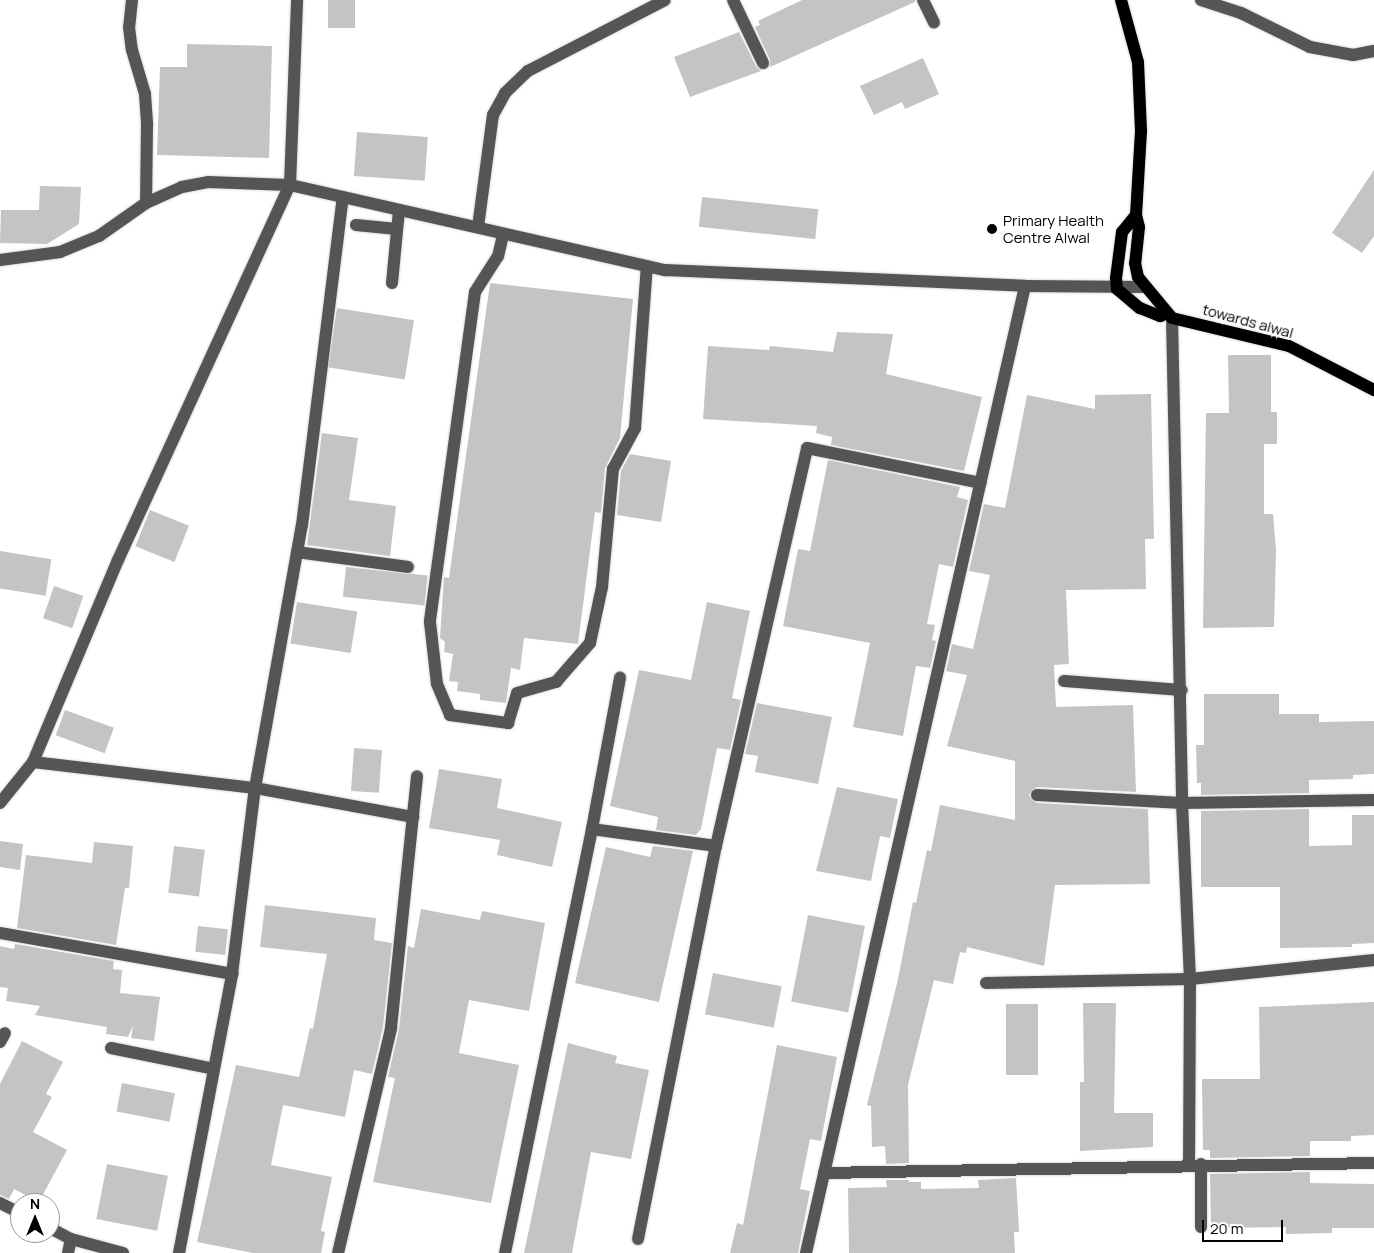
<!DOCTYPE html>
<style>
body{margin:0}
#map{position:relative;width:1374px;height:1253px;overflow:hidden;background:#fff;font-family:Manrope,sans-serif}
div>[style]{position:absolute}
[style*='--x']{left:calc(var(--x)*1px);top:calc(var(--y)*1px);width:calc(var(--w)*1px);rotate:calc(var(--a)*1deg)}
.building>*{inset:0;background:#c4c4c4;transform-origin:0 0}
.roads{filter:drop-shadow(0 0 1px #dbdbdb) drop-shadow(0 0 1px #dbdbdb)}
.minor>*{height:12px;margin:-6px;padding:0 6px;transform-origin:6px;border-radius:6px;background:#555}
.major>*{height:12px;margin:-6px;padding:0 6px;transform-origin:6px;border-radius:6px;background:#000}
.dots>*{width:14px;height:14px;translate:-50% -50%;box-sizing:border-box;border:2px solid #fff;border-radius:50%}
span{translate:-50% -50%;white-space:nowrap;text-align:center;line-height:1.15;-webkit-text-stroke:4px #fff;paint-order:stroke}
.poi-label{font-size:15px;color:#000}
.left{translate:0 -50%;text-align:left}
.street-label{font-size:15px;color:#000}
.north{position:absolute;left:10px;top:1193px;width:50px;height:50px;box-sizing:border-box;background:#fff;border:1px solid #999;border-radius:50%;rotate:0deg;font-size:14px;font-weight:700;line-height:20px;text-align:center;color:#000}
.north::after{content:'';display:block;margin:auto;width:18px;height:22px;background:#000;clip-path:polygon(50% 0,100% 100%,50% 72%,0 100%)}
.scale{position:absolute;left:1202px;top:1220px;width:81px;height:22px;box-sizing:border-box;border:2px solid #000;border-top:0;padding-left:6px;font-size:15px;line-height:18px;white-space:nowrap;color:#000;-webkit-text-stroke:4px #fff;paint-order:stroke}
</style>
<div id="map">
<div class="building">
<div style="left:328px;top:0;width:27px;height:28px"></div>
<div style="clip-path:polygon(802px 0,915px 0,915px 2px,770px 67px,770px 60px,755px 27px,760px 25px,758px 21px)"></div>
<div style="clip-path:polygon(739px 32px,756px 66px,761px 71px,690px 97px,674px 57px)"></div>
<div style="clip-path:polygon(187px 44px,272px 46px,269px 158px,157px 155px,160px 67px,187px 67px)"></div>
<div style="clip-path:polygon(923px 58px,939px 94px,905px 109px,902px 102px,874px 115px,860px 86px)"></div>
<div style="left:357px;top:132px;width:71px;height:44px;rotate:4deg"></div>
<div style="clip-path:polygon(1374px 170px,1374px 236px,1362px 253px,1332px 233px)"></div>
<div style="clip-path:polygon(40px 186px,81px 187px,79px 224px,47px 244px,0 243px,1px 210px,39px 210px)"></div>
<div style="left:702px;top:197px;width:117px;height:30px;rotate:6deg"></div>
<div style="clip-path:polygon(490px 283px,633px 299px,620px 438px,605px 468px,601px 513px,595px 512px,578px 644px,524px 638px,520px 670px,511px 668px,506px 703px,480px 700px,480px 694px,457px 691px,458px 682px,449px 681px,453px 654px,444px 652px,445px 642px,440px 638px,444px 577px,449px 578px)"></div>
<div style="left:337px;top:308px;width:78px;height:60px;rotate:9deg"></div>
<div style="clip-path:polygon(837px 332px,893px 334px,886px 374px,982px 397px,964px 471px,831px 445px,832px 437px,816px 433px,817px 426px,703px 419px,708px 346px,769px 350px,770px 346px,833px 352px)"></div>
<div style="clip-path:polygon(1228px 355px,1271px 355px,1271px 412px,1277px 412px,1277px 444px,1264px 444px,1264px 514px,1273px 514px,1276px 550px,1274px 627px,1203px 628px,1206px 413px,1229px 413px)"></div>
<div style="clip-path:polygon(1151px 394px,1154px 539px,1145px 539px,1146px 589px,1066px 590px,1069px 664px,1054px 665px,1056px 707px,1133px 705px,1136px 792px,1037px 787px,1029px 795px,1037px 803px,1148px 809px,1150px 884px,1055px 885px,1044px 966px,967px 947px,966px 953px,960px 952px,953px 984px,934px 980px,908px 1085px,909px 1163px,886px 1164px,885px 1146px,872px 1147px,871px 1106px,867px 1105px,898px 979px,913px 902px,916px 903px,927px 850px,931px 851px,940px 805px,1015px 820px,1015px 761px,947px 746px,967px 675px,946px 671px,952px 644px,973px 649px,990px 575px,969px 571px,984px 504px,1005px 508px,1027px 395px,1095px 409px,1095px 395px)"></div>
<div style="clip-path:polygon(322px 433px,358px 438px,349px 500px,396px 506px,390px 556px,307px 545px)"></div>
<div style="clip-path:polygon(630px 454px,671px 461px,661px 522px,617px 515px,621px 471px)"></div>
<div style="clip-path:polygon(828px 460px,960px 487px,957px 497px,968px 500px,953px 567px,939px 564px,927px 624px,935px 625px,932px 640px,936px 641px,930px 668px,916px 666px,903px 736px,853px 727px,870px 643px,783px 626px,798px 549px,810px 551px)"></div>
<div style="left:150px;top:510px;width:42px;height:39px;rotate:22deg"></div>
<div style="left:0;top:551px;width:52px;height:37px;rotate:9deg"></div>
<div style="left:346px;top:567px;width:82px;height:30px;rotate:6deg"></div>
<div style="left:54px;top:586px;width:31px;height:34px;rotate:19deg"></div>
<div style="left:297px;top:602px;width:61px;height:42px;rotate:9deg"></div>
<div style="clip-path:polygon(707px 602px,750px 611px,732px 698px,741px 700px,730px 750px,717px 748px,701px 829px,696px 835px,656px 830px,658px 817px,610px 806px,639px 670px,691px 680px)"></div>
<div style="clip-path:polygon(1204px 694px,1279px 694px,1279px 714px,1319px 714px,1319px 722px,1374px 721px,1374px 774px,1353px 775px,1353px 779px,1309px 780px,1309px 793px,1201px 795px,1201px 783px,1197px 783px,1196px 745px,1204px 745px)"></div>
<div style="clip-path:polygon(757px 703px,832px 717px,818px 784px,755px 772px,758px 756px,745px 754px)"></div>
<div style="left:65px;top:710px;width:52px;height:27px;rotate:20deg"></div>
<div style="left:354px;top:748px;width:28px;height:43px;rotate:4deg"></div>
<div style="clip-path:polygon(439px 769px,502px 779px,497px 808px,562px 822px,552px 867px,497px 855px,500px 840px,429px 828px)"></div>
<div style="clip-path:polygon(837px 787px,898px 799px,890px 838px,880px 836px,871px 881px,816px 871px)"></div>
<div style="clip-path:polygon(1309px 809px,1309px 846px,1352px 845px,1352px 815px,1374px 815px,1374px 943px,1352px 944px,1352px 947px,1280px 948px,1280px 887px,1201px 887px,1201px 811px)"></div>
<div style="clip-path:polygon(0 841px,23px 844px,20px 870px,0 867px)"></div>
<div style="clip-path:polygon(94px 842px,133px 846px,129px 888px,125px 888px,116px 945px,17px 928px,26px 855px,92px 863px)"></div>
<div style="left:174px;top:846px;width:31px;height:47px;rotate:7deg"></div>
<div style="clip-path:polygon(653px 846px,693px 851px,659px 1002px,575px 983px,606px 847px,650px 857px)"></div>
<div style="clip-path:polygon(265px 905px,376px 918px,374px 940px,392px 943px,383px 1027px,372px 1074px,354px 1070px,345px 1117px,283px 1105px,271px 1165px,332px 1177px,321px 1231px,325px 1232px,321px 1253px,253px 1253px,197px 1242px,236px 1065px,299px 1077px,310px 1028px,313px 1029px,327px 954px,260px 947px)"></div>
<div style="clip-path:polygon(421px 909px,480px 920px,482px 911px,545px 923px,529px 1011px,469px 1000px,459px 1053px,519px 1065px,491px 1203px,373px 1182px,395px 1078px,388px 1077px,399px 1029px,408px 946px,414px 948px)"></div>
<div style="left:808px;top:915px;width:58px;height:88px;rotate:11deg"></div>
<div style="left:198px;top:926px;width:30px;height:26px;rotate:6deg"></div>
<div style="clip-path:polygon(15px 944px,114px 961px,113px 969px,122px 970px,120px 993px,160px 997px,154px 1041px,131px 1038px,133px 1026px,128px 1037px,106px 1034px,107px 1027px,35px 1015px,40px 1006px,6px 1001px,8px 988px,0 987px,0 946px,14px 949px)"></div>
<div style="left:713px;top:973px;width:70px;height:42px;rotate:11deg"></div>
<div style="clip-path:polygon(1374px 1002px,1374px 1135px,1351px 1136px,1351px 1141px,1310px 1141px,1310px 1156px,1210px 1158px,1210px 1150px,1203px 1150px,1202px 1079px,1260px 1079px,1259px 1007px)"></div>
<div style="clip-path:polygon(1083px 1003px,1116px 1003px,1114px 1113px,1153px 1113px,1153px 1147px,1080px 1151px,1080px 1082px,1084px 1082px)"></div>
<div style="left:1006px;top:1004px;width:32px;height:71px"></div>
<div style="clip-path:polygon(22px 1041px,63px 1062px,46px 1094px,52px 1097px,33px 1132px,67px 1150px,39px 1202px,14px 1189px,9px 1199px,0 1195px,0 1084px)"></div>
<div style="clip-path:polygon(568px 1043px,617px 1056px,615px 1063px,649px 1070px,631px 1159px,591px 1152px,572px 1253px,524px 1253px)"></div>
<div style="clip-path:polygon(777px 1045px,837px 1057px,821px 1141px,810px 1139px,800px 1189px,810px 1191px,798px 1253px,730px 1253px,737px 1223px,743px 1225px)"></div>
<div style="left:122px;top:1083px;width:54px;height:29px;rotate:11deg"></div>
<div style="left:107px;top:1164px;width:62px;height:56px;rotate:11deg"></div>
<div style="clip-path:polygon(1310px 1172px,1310px 1183px,1374px 1184px,1374px 1228px,1332px 1228px,1332px 1233px,1286px 1234px,1286px 1227px,1211px 1228px,1210px 1174px)"></div>
<div style="clip-path:polygon(1016px 1178px,1019px 1232px,1014px 1232px,1015px 1253px,849px 1253px,848px 1188px,887px 1187px,886px 1180px,909px 1180px,909px 1182px,921px 1182px,921px 1189px,979px 1188px,978px 1180px)"></div>
</div>
<div class="roads">
<div class="minor">
<div style="--x:132;--y:0;--w:27;--a:96"></div>
<div style="--x:129;--y:27;--w:23;--a:83"></div>
<div style="--x:132;--y:50;--w:46;--a:73.5"></div>
<div style="--x:145;--y:94;--w:31;--a:86"></div>
<div style="--x:147;--y:125;--w:78;--a:90.7"></div>
<div style="--x:733;--y:0;--w:70;--a:64.5"></div>
<div style="--x:923;--y:0;--w:25;--a:64"></div>
<div style="--x:1201;--y:0;--w:42;--a:18"></div>
<div style="--x:1241;--y:13;--w:77;--a:26.2"></div>
<div style="--x:1310;--y:47;--w:44;--a:10.5"></div>
<div style="--x:1353;--y:55;--w:21;--a:-11"></div>
<div style="--x:356;--y:225;--w:41;--a:5.6"></div>
<div style="--x:478;--y:227;--w:113;--a:-82.4"></div>
<div style="--x:493;--y:115;--w:25;--a:-61"></div>
<div style="--x:505;--y:93;--w:32;--a:-44"></div>
<div style="--x:528;--y:71;--w:154;--a:-27.4"></div>
<div style="--x:503;--y:235;--w:22;--a:103"></div>
<div style="--x:498;--y:256;--w:43;--a:122.6"></div>
<div style="--x:475;--y:292;--w:333;--a:97.8"></div>
<div style="--x:430;--y:622;--w:62;--a:83.6"></div>
<div style="--x:437;--y:684;--w:34;--a:67"></div>
<div style="--x:450;--y:715;--w:59;--a:7.9"></div>
<div style="--x:508;--y:723;--w:31;--a:-73"></div>
<div style="--x:517;--y:693;--w:41;--a:-15.8"></div>
<div style="--x:556;--y:682;--w:52;--a:-48.9"></div>
<div style="--x:590;--y:643;--w:57;--a:-77.9"></div>
<div style="--x:602;--y:587;--w:119;--a:-84.7"></div>
<div style="--x:613;--y:469;--w:47;--a:-61.8"></div>
<div style="--x:635;--y:428;--w:162;--a:-85.8"></div>
<div style="--x:0;--y:260;--w:61;--a:-7.6"></div>
<div style="--x:60;--y:252;--w:42;--a:-22.3"></div>
<div style="--x:99;--y:236;--w:57;--a:-35.1"></div>
<div style="--x:146;--y:203;--w:39;--a:-24"></div>
<div style="--x:182;--y:187;--w:26;--a:-11"></div>
<div style="--x:208;--y:182;--w:82;--a:2.1"></div>
<div style="--x:290;--y:185;--w:185;--a:-87.8"></div>
<div style="--x:392;--y:283;--w:73;--a:-84.5"></div>
<div style="--x:1172;--y:318;--w:485;--a:88.8"></div>
<div style="--x:1182;--y:803;--w:176;--a:87.4"></div>
<div style="--x:1190;--y:979;--w:186;--a:90.3"></div>
<div style="--x:297;--y:552;--w:112;--a:7.7"></div>
<div style="--x:1064;--y:681;--w:118;--a:4.4"></div>
<div style="--x:33;--y:762;--w:224;--a:6.7"></div>
<div style="--x:255;--y:788;--w:161;--a:10.4"></div>
<div style="--x:1037;--y:795;--w:145;--a:3.2"></div>
<div style="--x:1182;--y:803;--w:192;--a:-0.9"></div>
<div style="--x:0;--y:803;--w:53;--a:-51.2"></div>
<div style="--x:33;--y:762;--w:219;--a:-67.2"></div>
<div style="--x:118;--y:560;--w:413;--a:-65.4"></div>
<div style="--x:290;--y:185;--w:385;--a:12.8"></div>
<div style="--x:665;--y:270;--w:360;--a:2.5"></div>
<div style="--x:1025;--y:286;--w:121;--a:0.5"></div>
<div style="--x:592;--y:829;--w:125;--a:7.8"></div>
<div style="--x:0;--y:933;--w:236;--a:10"></div>
<div style="--x:986;--y:983;--w:204;--a:-1.1"></div>
<div style="--x:1190;--y:979;--w:185;--a:-5.9"></div>
<div style="--x:0;--y:1042;--w:10;--a:-61"></div>
<div style="--x:111;--y:1048;--w:105;--a:11.5"></div>
<div style="--x:824;--y:1173;--w:550;--a:-1.04"></div>
<div style="--x:0;--y:1203;--w:22;--a:27"></div>
<div style="--x:1201;--y:1227;--w:63;--a:-90"></div>
<div style="--x:50;--y:1228;--w:24;--a:28"></div>
<div style="--x:71;--y:1239;--w:54;--a:15.1"></div>
<div style="--x:638;--y:1239;--w:401;--a:-78.8"></div>
<div style="--x:716;--y:846;--w:408;--a:-77.1"></div>
<div style="--x:807;--y:448;--w:177;--a:11.4"></div>
<div style="--x:68;--y:1253;--w:14;--a:-78"></div>
<div style="--x:179;--y:1253;--w:284;--a:-79.2"></div>
<div style="--x:232;--y:974;--w:187;--a:-83"></div>
<div style="--x:255;--y:788;--w:267;--a:-79.9"></div>
<div style="--x:302;--y:525;--w:330;--a:-82.9"></div>
<div style="--x:338;--y:1253;--w:231;--a:-76.7"></div>
<div style="--x:391;--y:1028;--w:253;--a:-84.1"></div>
<div style="--x:505;--y:1253;--w:433;--a:-78.4"></div>
<div style="--x:592;--y:829;--w:154;--a:-79.5"></div>
<div style="--x:806;--y:1253;--w:991;--a:-77.24"></div>
</div>
<div class="major">
<div style="--x:1121;--y:0;--w:64;--a:74.7"></div>
<div style="--x:1138;--y:62;--w:69;--a:87.5"></div>
<div style="--x:1141;--y:131;--w:84;--a:93.4"></div>
<div style="--x:1136;--y:215;--w:12;--a:76"></div>
<div style="--x:1139;--y:227;--w:36;--a:96"></div>
<div style="--x:1135;--y:263;--w:14;--a:78"></div>
<div style="--x:1138;--y:277;--w:53;--a:50.3"></div>
<div style="--x:1172;--y:318;--w:120;--a:13.5"></div>
<div style="--x:1289;--y:346;--w:96;--a:27.4"></div>
<div style="--x:1136;--y:215;--w:22;--a:129"></div>
<div style="--x:1122;--y:232;--w:46;--a:97.4"></div>
<div style="--x:1116;--y:278;--w:11;--a:85"></div>
<div style="--x:1117;--y:289;--w:30;--a:40"></div>
<div style="--x:1140;--y:308;--w:22;--a:22"></div>
<div style="--x:1160;--y:316;--w:5;--a:-22"></div>
</div>
</div>
<div class="dots">
<div style="left:992px;top:229px;background:#000"></div>
</div>
<div class="poi-label">
<span class="left" style="left:1003px;top:229px">Primary Health<br>Centre Alwal</span>
</div>
<div class="street-label">
<span style="left:1248px;top:321px;rotate:15deg">towards alwal</span>
</div>
<div class="north">N</div>
<div class="scale">20 m</div>
</div>
